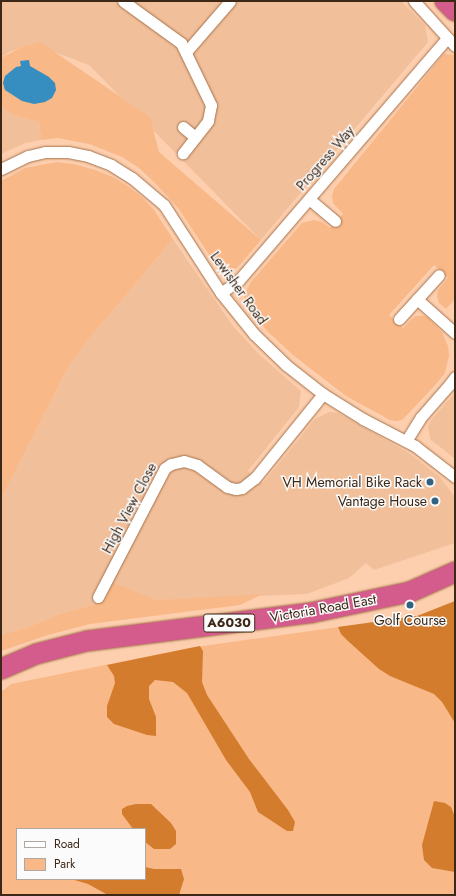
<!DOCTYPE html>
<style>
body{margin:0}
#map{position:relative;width:456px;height:896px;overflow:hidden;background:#fdcfae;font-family:Jost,sans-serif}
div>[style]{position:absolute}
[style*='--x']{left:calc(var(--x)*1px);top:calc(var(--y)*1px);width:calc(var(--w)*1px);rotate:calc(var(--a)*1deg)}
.built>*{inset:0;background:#f1c09b}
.green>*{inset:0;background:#f8b888}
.forest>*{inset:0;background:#d47c2e}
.water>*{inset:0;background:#368ec0}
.roads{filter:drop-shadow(0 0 1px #a6724b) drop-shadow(0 0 1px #a6724b)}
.street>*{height:11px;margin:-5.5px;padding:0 5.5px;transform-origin:5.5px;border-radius:5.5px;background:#fff}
.highway>*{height:20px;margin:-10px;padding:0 10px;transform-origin:10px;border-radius:10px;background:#d45c8c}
.dots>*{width:11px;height:11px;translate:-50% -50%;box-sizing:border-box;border:2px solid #fbfbfb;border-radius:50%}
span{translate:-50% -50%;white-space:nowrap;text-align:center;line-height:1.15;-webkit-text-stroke:3px #fbfbfb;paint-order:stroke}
.shield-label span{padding:1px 3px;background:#fbfbfb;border:1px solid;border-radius:3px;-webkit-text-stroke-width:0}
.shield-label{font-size:13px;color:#3d2817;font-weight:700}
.street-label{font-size:14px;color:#3d2817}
.poi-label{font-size:14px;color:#3d2817}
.right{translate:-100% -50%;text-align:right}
.frame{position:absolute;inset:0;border:2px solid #3d2817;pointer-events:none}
.legend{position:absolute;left:16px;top:828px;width:130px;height:52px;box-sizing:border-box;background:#fbfbfb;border:1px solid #afa7a0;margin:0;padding:5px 7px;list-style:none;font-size:12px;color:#3d2817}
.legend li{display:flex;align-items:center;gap:8px;height:20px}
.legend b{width:20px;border:1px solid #afa7a0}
</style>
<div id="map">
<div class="built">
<div style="clip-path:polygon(1px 1px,401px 1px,425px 25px,428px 42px,261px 240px,89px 65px,33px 44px,9px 52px,1px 58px)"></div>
<div style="clip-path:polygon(1px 105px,6px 110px,39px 122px,41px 140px,25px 143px,1px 154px)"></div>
<div style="clip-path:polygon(173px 239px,233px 326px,261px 356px,301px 391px,299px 407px,248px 471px,263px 483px,315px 419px,329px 412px,338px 413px,409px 453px,440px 477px,455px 497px,455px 543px,374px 570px,366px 563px,349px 578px,307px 594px,157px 600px,114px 584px,103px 602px,57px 615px,26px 628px,1px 635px,1px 499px,66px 371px,82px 347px)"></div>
<div style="clip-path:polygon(455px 393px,455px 459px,430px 439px,428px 426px,432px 419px)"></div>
</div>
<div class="green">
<div style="clip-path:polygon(40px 42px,150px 117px,159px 152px,261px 240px,237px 268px,228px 270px,220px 267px,214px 262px,178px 208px,154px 182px,139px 168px,122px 157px,89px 144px,58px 138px,41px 140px,39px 122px,15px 115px,6px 110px,1px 105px,1px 58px,22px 47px)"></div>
<div style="clip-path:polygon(444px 54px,454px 55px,455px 54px,455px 299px,446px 309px,439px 303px,437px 297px,438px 290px,448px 278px,434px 265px,389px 315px,403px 328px,415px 316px,425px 316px,429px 319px,442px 332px,448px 346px,449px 356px,445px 373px,437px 383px,408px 414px,402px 420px,396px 421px,390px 420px,346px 396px,293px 355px,268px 332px,246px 306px,244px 295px,251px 282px,302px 223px,314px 220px,322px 222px,330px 228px,343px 214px,333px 203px,332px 196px,334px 189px)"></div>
<div style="clip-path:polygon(57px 162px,74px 164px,95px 170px,113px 177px,129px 187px,142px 197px,154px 210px,173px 239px,82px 347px,66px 371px,1px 499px,1px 181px,25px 168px)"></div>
<div style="clip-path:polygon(114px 583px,157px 600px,263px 594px,240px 605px,90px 624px,48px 635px,1px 651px,1px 635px,26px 628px,57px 615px,103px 602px)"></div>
<div style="clip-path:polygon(evenodd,455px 601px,455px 895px,1px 895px,1px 692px,11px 684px,189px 648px,417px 616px,455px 601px,17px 829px,145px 829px,145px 879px,17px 879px,17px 829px)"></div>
</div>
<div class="forest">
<div style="clip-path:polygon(455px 601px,455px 723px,442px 702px,434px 694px,390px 676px,379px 669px,348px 641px,341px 634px,338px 627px,417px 616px)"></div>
<div style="clip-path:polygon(200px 646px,203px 651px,202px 682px,207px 695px,249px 759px,288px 810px,295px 822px,293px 831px,287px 831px,258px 812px,250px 792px,226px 760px,187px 693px,173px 682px,155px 680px,149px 686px,149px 699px,156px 717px,156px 736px,147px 735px,114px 724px,107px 717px,107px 706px,115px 683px,114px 676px,107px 665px)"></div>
<div style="clip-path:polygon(434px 801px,445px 803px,451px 807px,455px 817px,455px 872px,432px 868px,424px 860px,422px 845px)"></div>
<div style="clip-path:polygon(136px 804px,151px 804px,171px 823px,176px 831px,176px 844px,170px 849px,154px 849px,145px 842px,145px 829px,133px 829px,122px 814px,122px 809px,127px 806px)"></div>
<div style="clip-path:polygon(145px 867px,154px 869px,181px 869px,184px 879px,179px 895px,108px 895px,88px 884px,71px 879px,145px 879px)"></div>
</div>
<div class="water">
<div style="clip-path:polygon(29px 60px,30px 66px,49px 77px,55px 83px,56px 90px,52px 98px,45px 102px,34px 104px,22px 101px,5px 90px,3px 83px,5px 76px,16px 67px,21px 66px,20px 61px)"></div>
</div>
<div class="roads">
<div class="street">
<div style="--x:123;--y:1;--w:72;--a:35.9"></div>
<div style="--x:181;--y:43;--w:69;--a:64.2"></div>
<div style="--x:211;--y:105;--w:16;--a:101"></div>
<div style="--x:208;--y:121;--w:41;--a:128"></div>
<div style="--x:414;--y:1;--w:61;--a:47.7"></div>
<div style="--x:186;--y:52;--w:67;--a:-49.2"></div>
<div style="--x:183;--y:127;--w:16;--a:40"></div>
<div style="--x:1;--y:169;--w:30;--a:-26"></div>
<div style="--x:28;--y:156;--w:17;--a:-13"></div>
<div style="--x:45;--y:152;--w:23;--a:0"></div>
<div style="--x:68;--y:152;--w:20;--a:11"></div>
<div style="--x:88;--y:156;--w:25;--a:21"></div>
<div style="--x:111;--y:165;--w:25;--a:32"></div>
<div style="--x:132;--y:178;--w:42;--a:40.2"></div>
<div style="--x:164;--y:205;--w:105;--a:57.1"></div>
<div style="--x:221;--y:293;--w:53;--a:51.2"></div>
<div style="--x:254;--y:334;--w:45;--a:44.1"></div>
<div style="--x:286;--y:365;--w:47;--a:38.1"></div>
<div style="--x:323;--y:394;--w:47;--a:32"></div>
<div style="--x:363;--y:419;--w:59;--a:27.4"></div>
<div style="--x:415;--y:446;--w:51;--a:37.8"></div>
<div style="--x:309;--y:199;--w:34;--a:40"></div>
<div style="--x:221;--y:293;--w:22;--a:-36"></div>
<div style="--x:239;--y:280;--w:319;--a:-49.3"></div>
<div style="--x:417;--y:299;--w:51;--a:41.8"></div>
<div style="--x:399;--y:319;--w:59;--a:-47.7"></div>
<div style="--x:406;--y:441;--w:28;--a:-58"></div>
<div style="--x:421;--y:417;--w:43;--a:-48.8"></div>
<div style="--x:449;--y:385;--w:10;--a:-53"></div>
<div style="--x:98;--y:597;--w:145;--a:-62.6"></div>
<div style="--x:165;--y:468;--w:7;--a:-34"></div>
<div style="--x:171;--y:464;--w:13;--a:-13"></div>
<div style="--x:184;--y:461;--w:14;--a:17"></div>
<div style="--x:197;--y:465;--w:37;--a:36"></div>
<div style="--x:227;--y:487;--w:9;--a:13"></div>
<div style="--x:236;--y:489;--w:6;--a:-9"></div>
<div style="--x:242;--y:488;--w:16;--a:-38"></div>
<div style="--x:255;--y:478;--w:108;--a:-51"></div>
</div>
<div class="highway">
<div style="--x:445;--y:1;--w:14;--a:45"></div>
<div style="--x:1;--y:669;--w:38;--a:-23"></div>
<div style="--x:36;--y:654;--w:53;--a:-14.3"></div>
<div style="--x:87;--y:641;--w:225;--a:-7.2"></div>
<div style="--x:310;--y:613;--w:102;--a:-11.9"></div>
<div style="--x:410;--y:592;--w:49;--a:-24"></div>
</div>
</div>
<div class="dots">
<div style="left:430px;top:482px;background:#316280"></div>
<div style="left:435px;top:501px;background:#316280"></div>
<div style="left:410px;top:605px;background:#316280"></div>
</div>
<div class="shield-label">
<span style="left:229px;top:623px">A6030</span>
</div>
<div class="street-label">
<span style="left:325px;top:158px;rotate:-49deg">Progress Way</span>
<span style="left:239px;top:288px;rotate:54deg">Lewisher Road</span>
<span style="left:129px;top:508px;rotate:-62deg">High View Close</span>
<span style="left:323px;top:608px;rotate:-10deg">Victoria Road East</span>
</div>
<div class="poi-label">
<span class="right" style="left:422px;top:482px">VH Memorial Bike Rack</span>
<span class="right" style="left:427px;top:501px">Vantage House</span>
<span style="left:410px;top:620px">Golf Course</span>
</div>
<div class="frame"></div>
<ul class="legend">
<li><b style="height:5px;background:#fff"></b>Road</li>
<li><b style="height:11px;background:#f8b888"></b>Park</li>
</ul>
</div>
